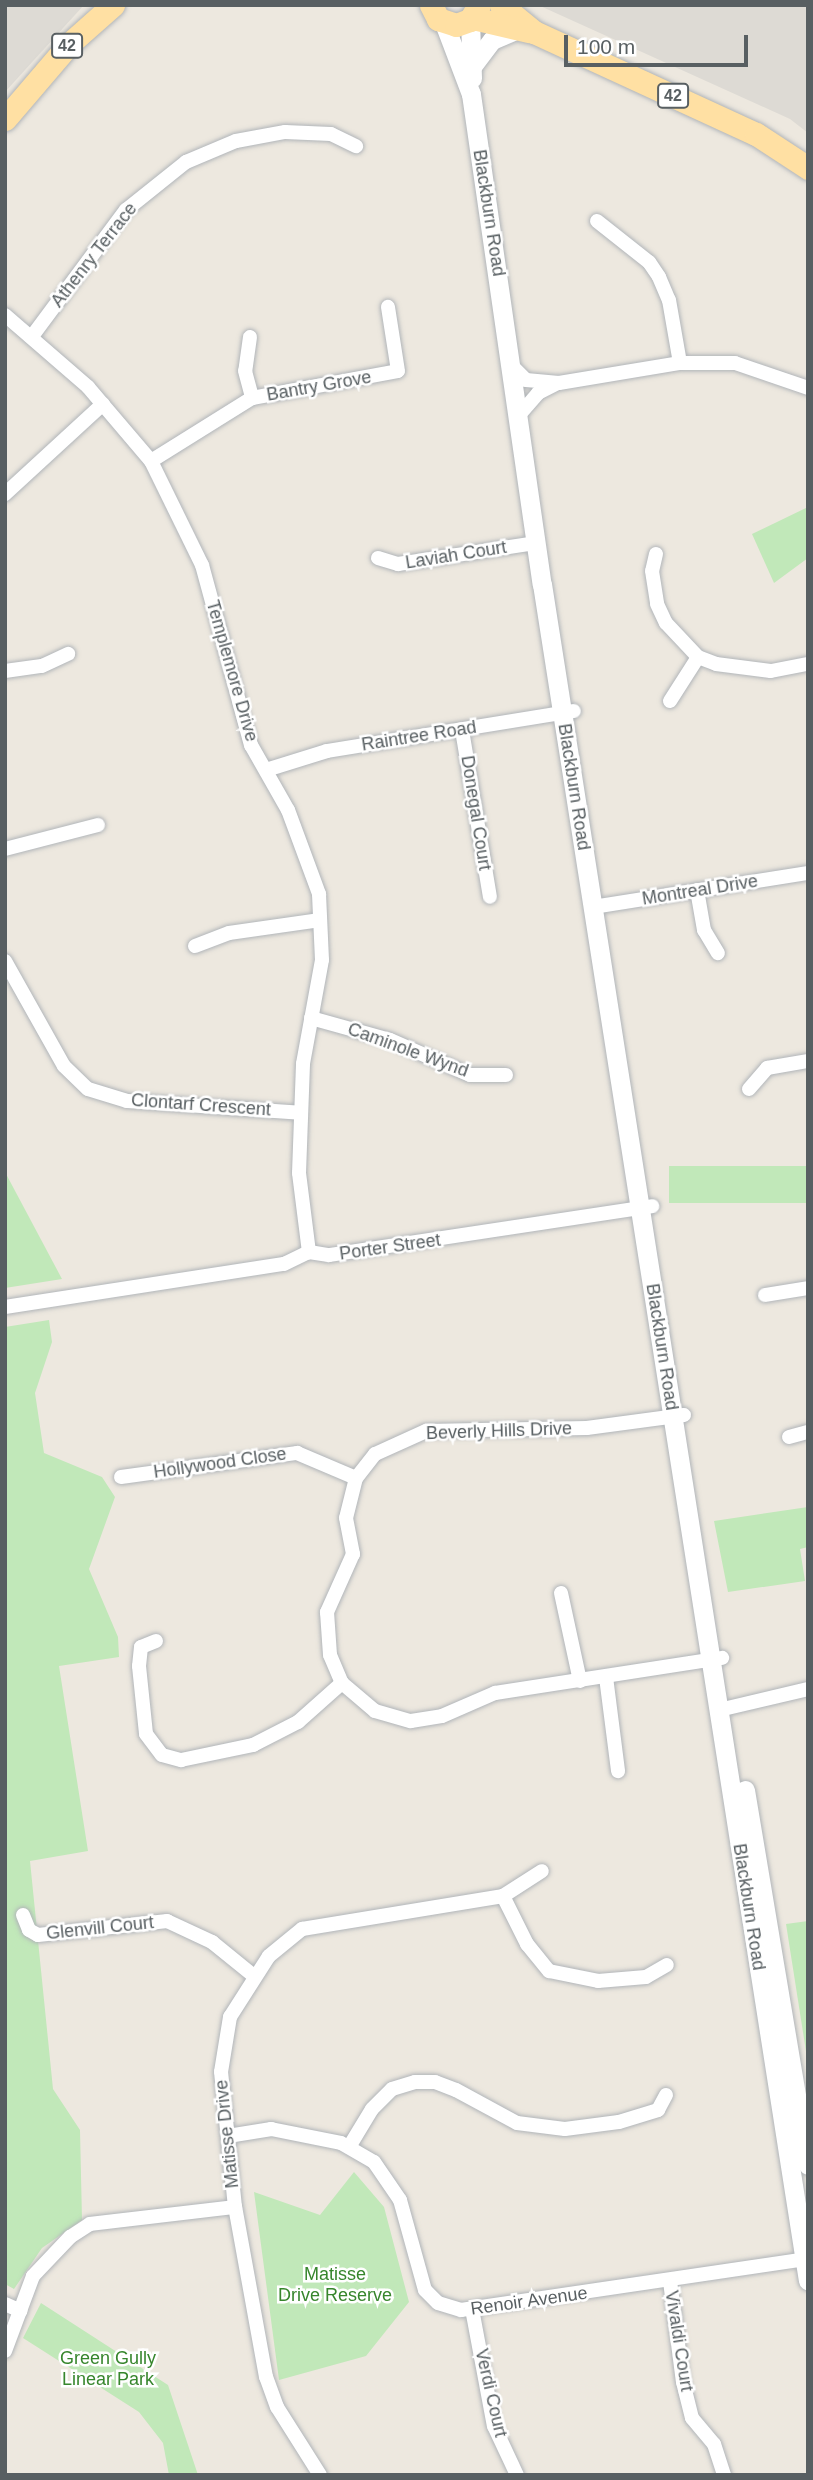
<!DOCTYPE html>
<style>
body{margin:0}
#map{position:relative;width:813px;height:2480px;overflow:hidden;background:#ede8df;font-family:Arial,sans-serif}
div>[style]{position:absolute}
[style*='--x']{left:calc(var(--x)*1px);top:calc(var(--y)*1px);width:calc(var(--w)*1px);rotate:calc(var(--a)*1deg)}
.industrial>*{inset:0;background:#dddad4}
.green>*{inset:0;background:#c1e8b9;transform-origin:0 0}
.roads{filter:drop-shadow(0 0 2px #b1b5b9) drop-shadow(0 0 2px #b1b5b9)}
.minor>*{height:14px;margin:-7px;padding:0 7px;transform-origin:7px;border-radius:7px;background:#fff}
.secondary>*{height:19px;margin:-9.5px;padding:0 9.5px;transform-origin:9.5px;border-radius:9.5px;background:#fff}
.primary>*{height:23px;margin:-11.5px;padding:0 11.5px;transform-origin:11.5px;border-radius:11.5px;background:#ffe0a3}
span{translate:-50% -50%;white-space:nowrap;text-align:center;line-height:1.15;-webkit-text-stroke:5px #fff;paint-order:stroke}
.shield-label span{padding:2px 5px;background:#fff;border:2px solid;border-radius:5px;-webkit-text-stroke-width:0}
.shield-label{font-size:16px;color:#585f62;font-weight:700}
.street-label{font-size:18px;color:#585f62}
.park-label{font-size:18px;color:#37862d}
.frame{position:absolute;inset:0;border:7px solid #585f62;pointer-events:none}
.scale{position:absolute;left:564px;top:35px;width:184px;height:32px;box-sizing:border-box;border:4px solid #585f62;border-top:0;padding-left:9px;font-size:21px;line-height:24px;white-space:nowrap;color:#585f62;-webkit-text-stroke:5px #fff;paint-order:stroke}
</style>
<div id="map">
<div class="industrial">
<div style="clip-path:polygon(5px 5px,84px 5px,5px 92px)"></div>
<div style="clip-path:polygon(538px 5px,808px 5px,808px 133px,790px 119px)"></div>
</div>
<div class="green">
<div style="clip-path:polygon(808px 507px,808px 558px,774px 583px,752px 534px)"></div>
<div style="left:808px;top:1166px;width:37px;height:139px;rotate:90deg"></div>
<div style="clip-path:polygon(5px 1172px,62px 1279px,5px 1288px)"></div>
<div style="clip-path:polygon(49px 1320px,52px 1342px,35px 1393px,44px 1453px,102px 1477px,115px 1497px,89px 1569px,118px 1637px,119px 1657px,59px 1666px,88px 1851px,30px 1861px,53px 2089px,80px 2130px,82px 2220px,42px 2248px,14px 2289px,5px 2284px,5px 1327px)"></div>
<div style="clip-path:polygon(808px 1507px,808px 1547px,800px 1549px,805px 1581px,728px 1592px,714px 1521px)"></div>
<div style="clip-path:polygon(808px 1921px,808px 2064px,786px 1924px)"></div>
<div style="clip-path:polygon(354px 2172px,384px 2207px,409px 2302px,366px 2356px,279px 2380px,254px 2192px,320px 2215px)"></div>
<div style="clip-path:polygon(41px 2303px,168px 2385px,198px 2475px,169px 2475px,163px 2443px,139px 2412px,23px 2338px)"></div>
</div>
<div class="roads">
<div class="minor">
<div style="--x:597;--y:221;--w:66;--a:38.3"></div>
<div style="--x:649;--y:262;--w:18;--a:56"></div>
<div style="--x:659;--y:277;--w:25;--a:67"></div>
<div style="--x:669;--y:300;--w:64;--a:80.1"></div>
<div style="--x:5;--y:315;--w:110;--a:40.9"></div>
<div style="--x:88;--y:387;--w:97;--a:49.6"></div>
<div style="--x:151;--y:461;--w:116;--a:63.9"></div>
<div style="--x:202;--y:565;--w:187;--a:74.8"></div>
<div style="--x:251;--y:745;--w:75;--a:60.4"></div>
<div style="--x:288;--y:810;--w:90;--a:69.7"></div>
<div style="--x:319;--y:894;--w:66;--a:87.4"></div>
<div style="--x:322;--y:960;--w:106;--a:100.4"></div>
<div style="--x:303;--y:1064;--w:109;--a:92.1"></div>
<div style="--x:299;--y:1173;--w:80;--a:82.8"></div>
<div style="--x:33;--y:335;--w:156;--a:-53.4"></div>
<div style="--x:126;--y:210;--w:77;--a:-38.7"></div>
<div style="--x:186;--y:162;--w:54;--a:-22.8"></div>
<div style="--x:236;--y:141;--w:50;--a:-10.4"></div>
<div style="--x:285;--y:132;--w:46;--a:2.5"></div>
<div style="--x:331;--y:134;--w:28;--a:26"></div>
<div style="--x:250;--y:337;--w:34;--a:98"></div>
<div style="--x:245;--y:371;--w:28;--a:75"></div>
<div style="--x:514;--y:368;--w:17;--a:45"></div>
<div style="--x:526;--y:380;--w:33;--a:5"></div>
<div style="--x:559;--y:383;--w:123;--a:-9.4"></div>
<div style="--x:680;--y:363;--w:55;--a:0"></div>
<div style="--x:735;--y:363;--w:77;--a:18.9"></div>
<div style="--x:520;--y:414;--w:28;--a:-49"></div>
<div style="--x:538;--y:393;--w:22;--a:-27"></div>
<div style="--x:151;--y:461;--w:119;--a:-32"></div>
<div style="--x:252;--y:398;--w:148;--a:-10.5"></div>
<div style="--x:398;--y:371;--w:65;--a:-98.9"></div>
<div style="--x:5;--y:494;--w:133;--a:-42.6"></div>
<div style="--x:656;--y:554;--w:17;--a:103"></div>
<div style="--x:652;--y:571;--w:33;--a:81"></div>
<div style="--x:657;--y:604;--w:21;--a:65"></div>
<div style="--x:666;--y:623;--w:47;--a:46.7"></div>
<div style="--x:698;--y:657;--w:19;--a:21"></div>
<div style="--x:716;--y:664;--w:55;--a:7.3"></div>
<div style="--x:771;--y:671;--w:38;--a:-11"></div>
<div style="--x:378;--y:558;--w:21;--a:17"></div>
<div style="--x:398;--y:564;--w:140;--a:-8.7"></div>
<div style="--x:5;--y:671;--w:37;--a:-8"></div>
<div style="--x:42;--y:666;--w:29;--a:-25"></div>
<div style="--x:670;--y:701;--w:52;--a:-57.5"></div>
<div style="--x:462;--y:730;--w:169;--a:80.5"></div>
<div style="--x:266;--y:770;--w:64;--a:-17.3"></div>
<div style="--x:327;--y:751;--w:250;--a:-9.2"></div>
<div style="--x:5;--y:849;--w:96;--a:-14.5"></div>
<div style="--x:697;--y:890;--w:41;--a:80.1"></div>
<div style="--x:704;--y:930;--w:27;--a:59"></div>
<div style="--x:593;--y:907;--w:218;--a:-9"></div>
<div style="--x:195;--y:946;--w:36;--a:-21"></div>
<div style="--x:229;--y:933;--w:92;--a:-8.1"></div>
<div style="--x:5;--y:961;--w:120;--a:60.7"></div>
<div style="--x:64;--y:1066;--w:33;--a:44"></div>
<div style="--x:88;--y:1089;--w:41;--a:17.1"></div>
<div style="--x:127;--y:1101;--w:174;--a:3.9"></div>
<div style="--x:311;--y:1018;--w:82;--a:15.6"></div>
<div style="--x:390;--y:1040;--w:87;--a:23.6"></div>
<div style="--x:470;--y:1075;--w:36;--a:0"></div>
<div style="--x:749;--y:1089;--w:28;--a:-49"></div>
<div style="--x:767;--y:1068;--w:42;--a:-9.7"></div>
<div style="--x:765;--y:1295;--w:44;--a:-9.2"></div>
<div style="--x:5;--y:1307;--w:282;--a:-8.8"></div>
<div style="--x:284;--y:1264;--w:28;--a:-26"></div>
<div style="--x:309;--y:1252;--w:20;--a:9"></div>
<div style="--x:329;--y:1255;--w:327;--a:-8.6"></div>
<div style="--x:684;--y:1415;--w:98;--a:172.4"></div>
<div style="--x:587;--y:1428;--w:161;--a:178.9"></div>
<div style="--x:426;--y:1431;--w:56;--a:155.7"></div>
<div style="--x:375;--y:1454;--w:31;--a:128"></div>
<div style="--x:356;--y:1478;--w:41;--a:104"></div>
<div style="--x:346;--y:1518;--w:37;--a:79"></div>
<div style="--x:353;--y:1554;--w:64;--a:114.1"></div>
<div style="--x:327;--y:1612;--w:43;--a:86"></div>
<div style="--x:330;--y:1655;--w:30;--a:67"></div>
<div style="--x:342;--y:1683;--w:43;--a:40.3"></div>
<div style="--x:375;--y:1711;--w:37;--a:16"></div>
<div style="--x:411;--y:1721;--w:31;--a:-9"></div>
<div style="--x:442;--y:1716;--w:58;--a:-23.5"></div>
<div style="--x:495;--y:1693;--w:230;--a:-8.8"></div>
<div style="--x:789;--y:1437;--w:20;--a:-15"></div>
<div style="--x:121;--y:1477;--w:178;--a:-7.8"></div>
<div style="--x:297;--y:1453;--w:64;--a:23"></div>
<div style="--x:561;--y:1593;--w:90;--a:77.8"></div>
<div style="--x:156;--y:1641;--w:16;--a:158"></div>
<div style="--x:141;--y:1647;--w:19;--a:96"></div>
<div style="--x:139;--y:1666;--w:68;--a:84.1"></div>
<div style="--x:146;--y:1734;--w:26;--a:53"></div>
<div style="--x:162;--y:1755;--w:20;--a:15"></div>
<div style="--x:181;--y:1760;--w:74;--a:-11.8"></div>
<div style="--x:253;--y:1745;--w:51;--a:-27.1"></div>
<div style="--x:298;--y:1722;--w:59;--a:-41.6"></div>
<div style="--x:606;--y:1677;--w:95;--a:82.7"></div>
<div style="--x:719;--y:1710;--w:91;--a:-13.3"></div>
<div style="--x:503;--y:1896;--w:54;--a:63.4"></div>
<div style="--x:527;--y:1944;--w:35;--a:51"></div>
<div style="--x:549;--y:1971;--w:50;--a:11.5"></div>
<div style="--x:598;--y:1981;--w:48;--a:-4.8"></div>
<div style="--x:646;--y:1977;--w:24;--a:-30"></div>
<div style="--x:23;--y:1915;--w:16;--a:68"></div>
<div style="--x:29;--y:1930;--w:10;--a:29"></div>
<div style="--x:38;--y:1935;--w:130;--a:-6.2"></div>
<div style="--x:167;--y:1921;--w:50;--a:25"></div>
<div style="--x:212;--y:1942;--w:55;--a:39.1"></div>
<div style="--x:228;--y:2136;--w:44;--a:-9.2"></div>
<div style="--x:271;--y:2129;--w:71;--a:11.3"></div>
<div style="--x:341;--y:2143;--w:38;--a:30"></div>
<div style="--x:374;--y:2162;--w:46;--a:55.6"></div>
<div style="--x:400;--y:2200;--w:93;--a:74.5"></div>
<div style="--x:425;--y:2290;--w:18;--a:45"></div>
<div style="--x:438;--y:2303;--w:24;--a:17"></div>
<div style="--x:461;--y:2310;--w:348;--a:-8.4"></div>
<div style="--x:349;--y:2147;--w:44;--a:-58.8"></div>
<div style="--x:372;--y:2109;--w:28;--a:-45"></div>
<div style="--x:392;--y:2089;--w:24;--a:-17"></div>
<div style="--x:415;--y:2082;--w:20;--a:0"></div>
<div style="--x:435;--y:2082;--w:22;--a:21"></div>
<div style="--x:456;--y:2090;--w:69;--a:28.4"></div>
<div style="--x:517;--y:2123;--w:48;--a:7.1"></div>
<div style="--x:565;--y:2129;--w:54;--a:-7.4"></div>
<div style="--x:619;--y:2122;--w:41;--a:-17.1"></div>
<div style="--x:658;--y:2110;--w:17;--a:-62"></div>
<div style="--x:670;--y:2281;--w:102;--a:82.7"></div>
<div style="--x:683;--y:2382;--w:37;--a:76"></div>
<div style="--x:692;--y:2418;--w:34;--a:50"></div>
<div style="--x:714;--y:2444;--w:33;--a:72"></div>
<div style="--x:5;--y:2304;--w:17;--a:24"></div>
<div style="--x:472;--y:2309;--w:119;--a:79.4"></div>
<div style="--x:494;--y:2426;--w:54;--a:64.9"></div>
<div style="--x:5;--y:2351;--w:80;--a:-69.5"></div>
<div style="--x:33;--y:2276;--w:54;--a:-46.5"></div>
<div style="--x:70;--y:2237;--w:24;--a:-33"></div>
<div style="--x:90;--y:2224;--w:146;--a:-6.7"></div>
<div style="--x:320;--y:2475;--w:80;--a:-122.3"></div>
<div style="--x:277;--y:2407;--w:32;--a:-110"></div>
<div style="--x:266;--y:2377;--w:173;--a:-100.3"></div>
<div style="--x:235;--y:2207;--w:136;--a:-95.9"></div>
<div style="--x:221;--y:2072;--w:56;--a:-80.7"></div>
<div style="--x:230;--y:2017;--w:72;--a:-57.4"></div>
<div style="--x:269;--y:1956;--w:43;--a:-39.3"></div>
<div style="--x:302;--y:1929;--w:204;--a:-9.3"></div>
<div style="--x:503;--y:1896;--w:46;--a:-32.7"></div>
</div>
<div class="secondary">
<div style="--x:470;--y:20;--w:58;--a:88"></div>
<div style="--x:444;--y:23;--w:76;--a:69.2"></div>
<div style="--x:471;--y:94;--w:495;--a:81.8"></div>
<div style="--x:542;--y:584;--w:1717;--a:81.09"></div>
<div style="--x:473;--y:65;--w:31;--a:-53"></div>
<div style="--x:492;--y:40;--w:28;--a:-23"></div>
<div style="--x:745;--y:1790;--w:380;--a:80.5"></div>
</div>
<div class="primary">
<div style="--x:431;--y:5;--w:16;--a:63"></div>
<div style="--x:438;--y:19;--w:19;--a:18"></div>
<div style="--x:456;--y:25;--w:15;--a:-20"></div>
<div style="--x:470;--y:20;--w:17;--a:-59"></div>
<div style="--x:501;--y:5;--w:43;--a:39.3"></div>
<div style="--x:534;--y:32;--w:244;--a:24.7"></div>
<div style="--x:756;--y:134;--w:62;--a:33.2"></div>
<div style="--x:473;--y:18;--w:57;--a:13.3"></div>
<div style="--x:5;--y:119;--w:99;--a:-49.5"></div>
<div style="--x:69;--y:44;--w:59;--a:-41.6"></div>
</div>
</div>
<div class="shield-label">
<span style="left:67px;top:46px">42</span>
<span style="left:673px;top:96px">42</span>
</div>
<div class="street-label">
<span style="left:489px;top:213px;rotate:81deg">Blackburn Road</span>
<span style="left:94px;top:255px;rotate:-52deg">Athenry Terrace</span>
<span style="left:319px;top:386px;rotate:-10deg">Bantry Grove</span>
<span style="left:456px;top:555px;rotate:-9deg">Laviah Court</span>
<span style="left:232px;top:671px;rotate:74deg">Templemore Drive</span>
<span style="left:419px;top:736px;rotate:-9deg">Raintree Road</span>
<span style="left:574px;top:787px;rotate:81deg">Blackburn Road</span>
<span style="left:476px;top:813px;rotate:81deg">Donegal Court</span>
<span style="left:700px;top:890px;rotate:-9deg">Montreal Drive</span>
<span style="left:408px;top:1050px;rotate:20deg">Caminole Wynd</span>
<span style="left:201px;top:1105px;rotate:4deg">Clontarf Crescent</span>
<span style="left:390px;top:1247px;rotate:-8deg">Porter Street</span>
<span style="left:662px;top:1347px;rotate:81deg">Blackburn Road</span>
<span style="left:499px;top:1431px;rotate:-2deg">Beverly Hills Drive</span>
<span style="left:220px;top:1463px;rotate:-8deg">Hollywood Close</span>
<span style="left:749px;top:1907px;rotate:81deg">Blackburn Road</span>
<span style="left:100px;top:1928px;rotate:-6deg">Glenvill Court</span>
<span style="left:227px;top:2134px;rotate:-96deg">Matisse Drive</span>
<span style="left:529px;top:2301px;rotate:-8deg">Renoir Avenue</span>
<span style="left:679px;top:2341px;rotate:81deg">Vivaldi Court</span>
<span style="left:491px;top:2393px;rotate:77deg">Verdi Court</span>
</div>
<div class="park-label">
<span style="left:335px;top:2285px">Matisse<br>Drive Reserve</span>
<span style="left:108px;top:2369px">Green Gully<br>Linear Park</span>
</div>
<div class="frame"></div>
<div class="scale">100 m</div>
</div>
